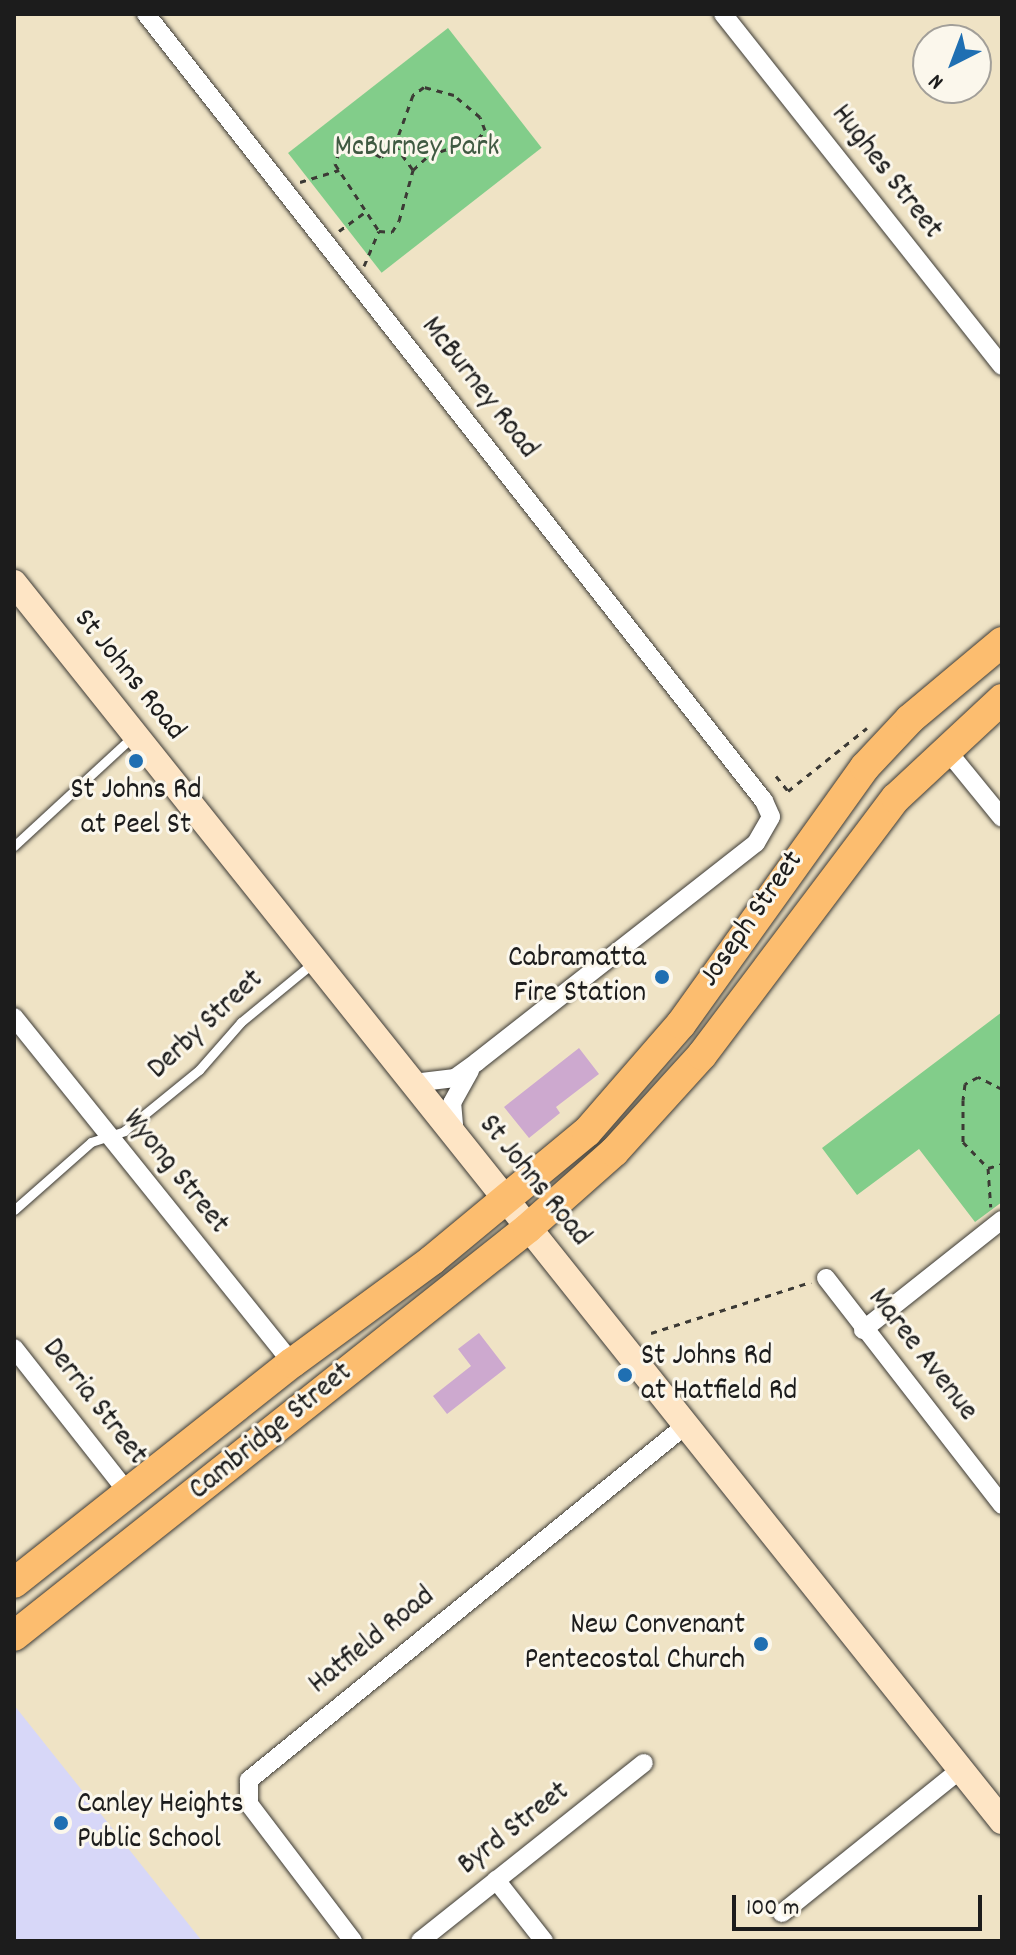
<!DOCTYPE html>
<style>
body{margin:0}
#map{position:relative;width:1016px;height:1955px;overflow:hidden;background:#efe3c5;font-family:Dekko,sans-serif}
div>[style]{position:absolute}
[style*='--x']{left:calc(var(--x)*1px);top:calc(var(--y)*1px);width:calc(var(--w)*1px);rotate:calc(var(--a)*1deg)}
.built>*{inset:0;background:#d7d7f8}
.green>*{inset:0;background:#82cd8a;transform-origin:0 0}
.building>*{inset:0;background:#cda9cf}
.path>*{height:3px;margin-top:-1.5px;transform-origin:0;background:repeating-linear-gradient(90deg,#3c3a35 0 6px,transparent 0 12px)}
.roads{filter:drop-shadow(0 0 2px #3c3a35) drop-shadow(0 0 2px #3c3a35)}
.service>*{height:9px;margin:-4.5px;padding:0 4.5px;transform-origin:4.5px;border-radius:4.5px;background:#fff}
.minor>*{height:18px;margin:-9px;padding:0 9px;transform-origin:9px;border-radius:9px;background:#fff}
.secondary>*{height:26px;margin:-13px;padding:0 13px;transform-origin:13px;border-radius:13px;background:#fee5c5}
.trunk>*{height:30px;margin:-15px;padding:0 15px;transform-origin:15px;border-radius:15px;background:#fcbd6f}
.dots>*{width:22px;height:22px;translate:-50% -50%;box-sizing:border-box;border:4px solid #fbf7ec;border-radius:50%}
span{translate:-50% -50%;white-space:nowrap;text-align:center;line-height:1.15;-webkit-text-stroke:6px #fbf7ec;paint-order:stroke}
.park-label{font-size:30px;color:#405a42}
.street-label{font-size:30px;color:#1c1c1c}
.poi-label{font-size:30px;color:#1c1c1c}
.right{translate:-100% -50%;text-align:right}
.left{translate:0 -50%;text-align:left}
.frame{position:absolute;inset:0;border:16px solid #1c1c1c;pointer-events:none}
.north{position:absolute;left:912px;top:24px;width:80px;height:80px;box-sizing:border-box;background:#fbf7ec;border:2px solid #a29f99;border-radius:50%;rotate:222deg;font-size:22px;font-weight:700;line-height:32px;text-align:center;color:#1c1c1c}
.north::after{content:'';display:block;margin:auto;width:28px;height:36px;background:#1f6fb2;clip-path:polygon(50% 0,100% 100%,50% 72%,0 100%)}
.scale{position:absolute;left:732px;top:1895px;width:250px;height:36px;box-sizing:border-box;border:4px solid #1c1c1c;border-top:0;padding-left:10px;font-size:24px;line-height:28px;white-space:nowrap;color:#1c1c1c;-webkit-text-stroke:6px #fbf7ec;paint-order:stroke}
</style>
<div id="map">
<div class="built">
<div style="clip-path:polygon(14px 1705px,202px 1941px,14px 1941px)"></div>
</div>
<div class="green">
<div style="left:448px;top:28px;width:152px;height:203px;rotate:52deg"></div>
<div style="clip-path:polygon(1002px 1012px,1002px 1202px,975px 1222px,919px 1149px,857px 1195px,822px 1148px)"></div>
</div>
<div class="building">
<div style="clip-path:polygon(579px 1048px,599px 1074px,556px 1107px,560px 1113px,529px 1138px,504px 1107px)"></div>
<div style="clip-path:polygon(479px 1333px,506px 1368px,447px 1414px,433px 1396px,471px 1366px,458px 1349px)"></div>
</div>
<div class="path">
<div style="--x:395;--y:145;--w:31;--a:54"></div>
<div style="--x:300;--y:182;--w:41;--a:-17.1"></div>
<div style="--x:339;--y:231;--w:32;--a:-36"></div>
<div style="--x:364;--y:266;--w:38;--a:-67"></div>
<div style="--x:379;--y:231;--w:13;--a:4"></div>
<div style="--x:392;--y:232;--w:13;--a:-58"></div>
<div style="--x:399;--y:221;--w:53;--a:-74.6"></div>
<div style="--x:413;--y:170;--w:22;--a:-43"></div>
<div style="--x:429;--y:155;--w:52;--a:-18.1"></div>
<div style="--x:478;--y:139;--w:11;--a:-52"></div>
<div style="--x:485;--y:130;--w:14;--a:-111"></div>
<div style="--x:480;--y:117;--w:34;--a:-140"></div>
<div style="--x:454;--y:95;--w:31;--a:-165"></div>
<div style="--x:424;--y:87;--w:14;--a:144"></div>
<div style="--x:413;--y:95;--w:53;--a:109.8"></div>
<div style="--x:395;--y:145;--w:18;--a:139"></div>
<div style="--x:381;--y:157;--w:34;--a:-153"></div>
<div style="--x:351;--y:142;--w:16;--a:140"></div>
<div style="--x:339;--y:152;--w:13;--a:108"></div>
<div style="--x:335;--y:164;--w:80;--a:56.7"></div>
<div style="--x:776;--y:776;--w:19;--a:51"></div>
<div style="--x:788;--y:791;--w:101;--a:-38.6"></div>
<div style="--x:1002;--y:1089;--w:27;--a:-153"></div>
<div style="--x:978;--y:1077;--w:15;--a:152"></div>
<div style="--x:965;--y:1084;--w:16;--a:97"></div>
<div style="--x:963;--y:1100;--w:42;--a:90"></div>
<div style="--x:963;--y:1142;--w:36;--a:46"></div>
<div style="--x:988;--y:1168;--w:15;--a:-16"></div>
<div style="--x:988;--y:1168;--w:39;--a:86"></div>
<div style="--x:651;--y:1333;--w:168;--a:-17.7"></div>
</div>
<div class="roads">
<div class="service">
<div style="--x:14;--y:846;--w:161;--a:-42.7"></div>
<div style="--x:14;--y:1210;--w:103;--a:-41.4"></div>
<div style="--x:91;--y:1142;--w:35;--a:-18"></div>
<div style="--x:124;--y:1131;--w:97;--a:-39.1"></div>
<div style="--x:199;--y:1070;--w:64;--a:-48.8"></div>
<div style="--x:241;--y:1022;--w:94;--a:-39.4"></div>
</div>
<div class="minor">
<div style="--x:146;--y:14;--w:1001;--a:51.86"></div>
<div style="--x:764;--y:801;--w:17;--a:66"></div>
<div style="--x:771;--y:817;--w:30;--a:120"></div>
<div style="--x:756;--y:843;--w:355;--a:141.9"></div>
<div style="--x:477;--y:1062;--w:27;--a:144"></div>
<div style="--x:455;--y:1078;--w:42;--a:173.2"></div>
<div style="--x:723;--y:14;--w:449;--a:51.6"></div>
<div style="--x:945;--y:748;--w:90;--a:50.8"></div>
<div style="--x:14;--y:1017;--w:444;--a:51.2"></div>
<div style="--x:455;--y:1136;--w:33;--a:-95"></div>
<div style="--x:452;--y:1103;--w:37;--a:-61"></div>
<div style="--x:826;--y:1278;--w:287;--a:52.2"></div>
<div style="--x:863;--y:1330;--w:177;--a:-38.4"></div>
<div style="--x:14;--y:1348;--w:184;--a:51.8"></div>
<div style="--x:496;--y:1880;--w:78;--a:51.8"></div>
<div style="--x:782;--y:1913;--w:230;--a:-38.8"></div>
<div style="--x:353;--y:1941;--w:172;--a:-127.2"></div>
<div style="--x:249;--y:1804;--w:24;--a:-90"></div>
<div style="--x:249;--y:1780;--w:563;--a:-39.09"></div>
<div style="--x:420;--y:1941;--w:286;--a:-38.5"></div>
</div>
<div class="secondary">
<div style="--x:14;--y:583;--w:1584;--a:51.41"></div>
</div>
<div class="trunk">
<div style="--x:14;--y:1583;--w:355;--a:-38.4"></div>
<div style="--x:292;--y:1363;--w:174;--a:-36.3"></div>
<div style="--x:432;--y:1260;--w:201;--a:-39.6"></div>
<div style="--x:587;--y:1132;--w:143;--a:-49"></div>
<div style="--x:681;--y:1024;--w:316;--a:-54.4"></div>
<div style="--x:865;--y:767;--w:66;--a:-46.8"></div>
<div style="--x:910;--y:719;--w:120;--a:-39.9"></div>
<div style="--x:14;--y:1636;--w:656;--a:-38.44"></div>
<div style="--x:528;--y:1228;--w:115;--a:-41.5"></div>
<div style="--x:614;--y:1152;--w:131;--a:-47.8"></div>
<div style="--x:702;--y:1055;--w:322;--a:-53"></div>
<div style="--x:896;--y:798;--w:145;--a:-43"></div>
</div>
</div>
<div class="dots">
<div style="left:136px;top:761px;background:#1f6fb2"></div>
<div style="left:662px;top:977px;background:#1f6fb2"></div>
<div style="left:625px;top:1375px;background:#1f6fb2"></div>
<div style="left:761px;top:1644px;background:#1f6fb2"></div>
<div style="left:61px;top:1823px;background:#1f6fb2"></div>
</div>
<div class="park-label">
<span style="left:417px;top:149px">McBurney Park</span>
</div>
<div class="street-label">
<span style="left:885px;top:173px;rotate:52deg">Hughes Street</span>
<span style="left:478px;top:389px;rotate:52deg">McBurney Road</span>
<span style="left:128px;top:676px;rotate:51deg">St Johns Road</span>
<span style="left:753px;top:920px;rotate:-55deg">Joseph Street</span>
<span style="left:207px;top:1026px;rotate:-43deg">Derby Street</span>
<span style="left:174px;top:1173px;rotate:51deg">Wyong Street</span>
<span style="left:533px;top:1182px;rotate:51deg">St Johns Road</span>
<span style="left:921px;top:1356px;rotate:52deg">Maree Avenue</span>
<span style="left:93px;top:1403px;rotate:52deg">Derria Street</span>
<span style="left:272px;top:1433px;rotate:-39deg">Cambridge Street</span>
<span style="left:373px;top:1642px;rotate:-39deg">Hatfield Road</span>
<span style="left:515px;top:1830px;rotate:-38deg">Byrd Street</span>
</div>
<div class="poi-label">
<span style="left:136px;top:809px">St Johns Rd<br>at Peel St</span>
<span class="right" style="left:646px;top:977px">Cabramatta<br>Fire Station</span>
<span class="left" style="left:641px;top:1375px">St Johns Rd<br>at Hatfield Rd</span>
<span class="right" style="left:745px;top:1644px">New Convenant<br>Pentecostal Church</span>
<span class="left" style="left:77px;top:1823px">Canley Heights<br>Public School</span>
</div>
<div class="frame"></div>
<div class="north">N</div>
<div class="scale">100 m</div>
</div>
